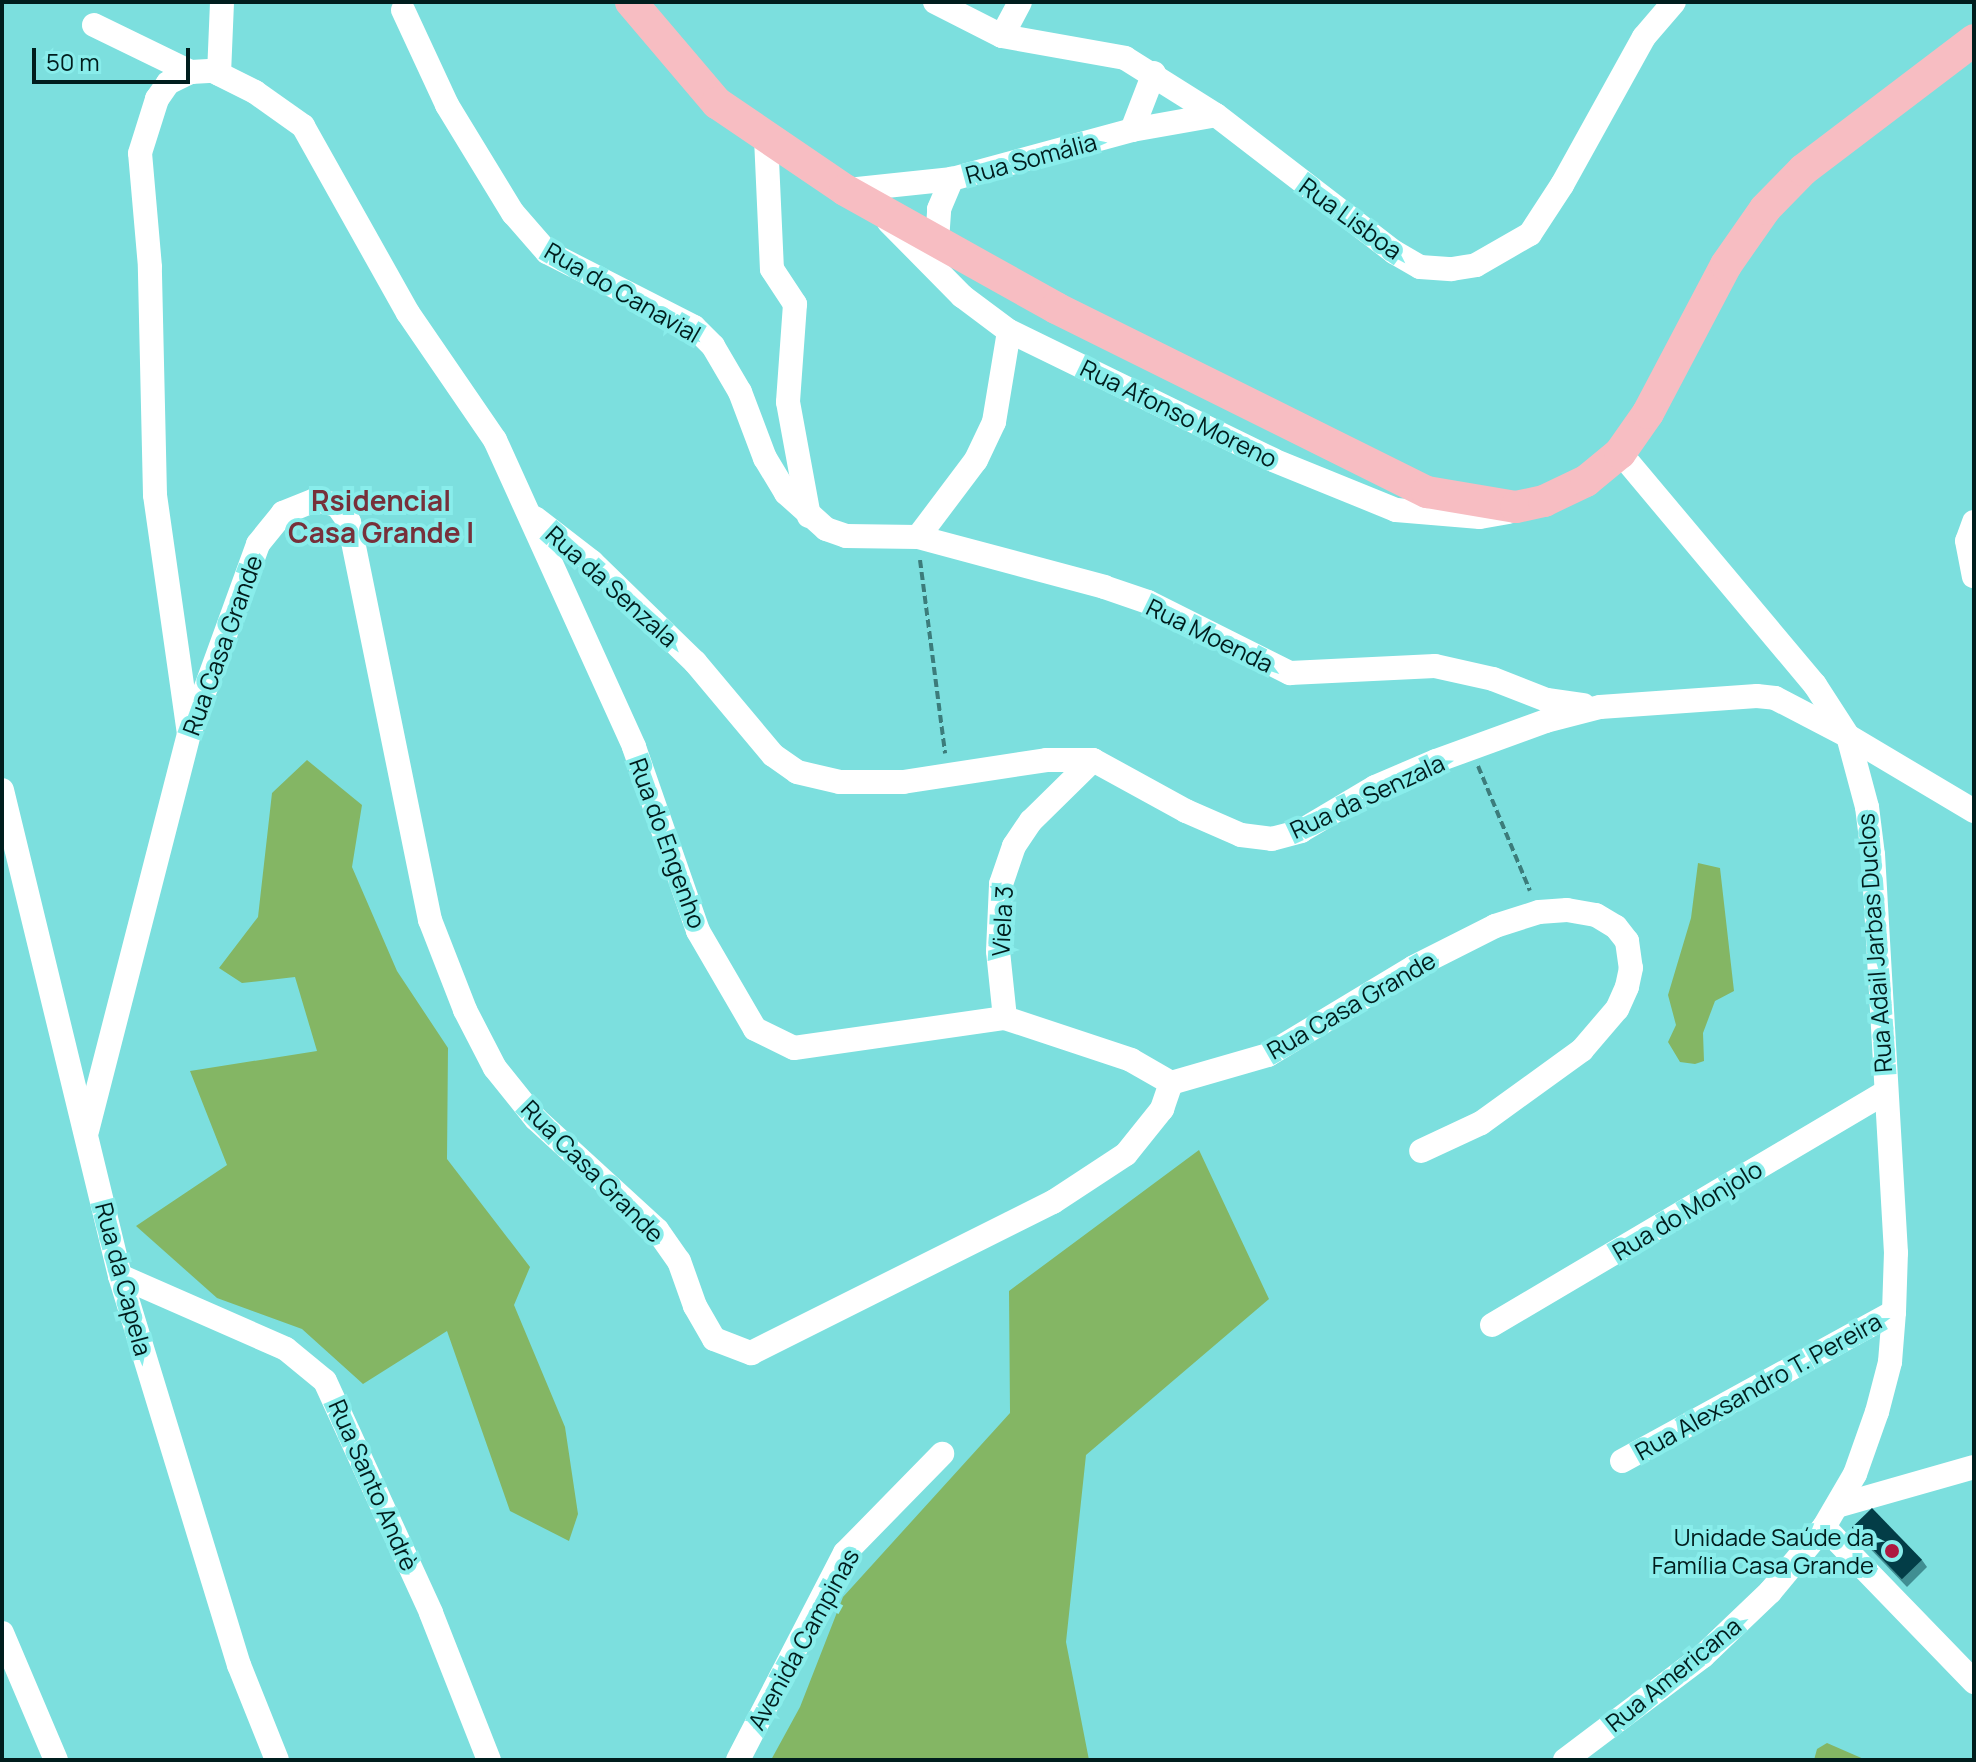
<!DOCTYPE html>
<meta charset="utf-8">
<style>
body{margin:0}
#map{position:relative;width:1976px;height:1762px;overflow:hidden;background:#7cdfde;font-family:Manrope,sans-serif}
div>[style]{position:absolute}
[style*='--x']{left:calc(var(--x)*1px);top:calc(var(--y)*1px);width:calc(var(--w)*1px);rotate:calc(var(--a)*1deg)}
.green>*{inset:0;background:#84b664}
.path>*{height:4px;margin-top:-2px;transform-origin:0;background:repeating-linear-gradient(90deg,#3c7c7b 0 8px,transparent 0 12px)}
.minor>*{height:24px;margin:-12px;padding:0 12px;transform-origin:12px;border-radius:12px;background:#fff}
.major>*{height:32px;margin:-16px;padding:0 16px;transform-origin:16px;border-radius:16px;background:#f7bdc2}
.wall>*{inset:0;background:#408e92}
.building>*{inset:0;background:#033d47;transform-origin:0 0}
.dots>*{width:22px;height:22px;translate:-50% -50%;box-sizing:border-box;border:4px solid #89edeb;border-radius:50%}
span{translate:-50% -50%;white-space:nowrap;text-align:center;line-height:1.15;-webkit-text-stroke:8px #89edeb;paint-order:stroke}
.street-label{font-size:24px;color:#001d1d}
.poi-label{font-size:24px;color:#001d1d}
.right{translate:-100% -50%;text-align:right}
.quarter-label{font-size:28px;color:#77303a;font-weight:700}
.frame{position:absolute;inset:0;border:4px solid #001d1d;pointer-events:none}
.scale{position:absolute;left:32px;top:48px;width:158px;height:36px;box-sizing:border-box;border:4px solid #001d1d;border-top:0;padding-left:10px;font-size:24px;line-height:28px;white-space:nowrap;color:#001d1d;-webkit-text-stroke:6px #89edeb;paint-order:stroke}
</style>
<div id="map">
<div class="green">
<div style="clip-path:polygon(307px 760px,362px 805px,352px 867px,397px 971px,448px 1048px,447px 1159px,530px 1267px,514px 1305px,565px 1427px,578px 1514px,569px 1541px,510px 1511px,447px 1331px,363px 1384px,302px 1329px,217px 1298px,136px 1226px,227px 1165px,190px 1071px,317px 1051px,295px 977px,242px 983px,219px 968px,258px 917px,272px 793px)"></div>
<div style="clip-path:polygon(1698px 863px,1720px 868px,1734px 991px,1715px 1001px,1703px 1033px,1704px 1061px,1695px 1064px,1680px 1062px,1668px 1042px,1676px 1025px,1668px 995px,1691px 918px)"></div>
<div style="clip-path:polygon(1199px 1150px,1269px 1299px,1086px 1455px,1066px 1642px,1089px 1760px,771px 1760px,800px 1707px,843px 1597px,1010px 1413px,1009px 1291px)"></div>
<div style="clip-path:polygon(1827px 1743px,1866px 1760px,1814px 1760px,1817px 1749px)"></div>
</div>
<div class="path">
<div style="--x:920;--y:560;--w:195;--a:82.6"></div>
<div style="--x:1478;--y:766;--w:135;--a:67.4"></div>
</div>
<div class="minor">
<div style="--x:935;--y:2;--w:75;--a:26.9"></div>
<div style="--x:1002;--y:36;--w:125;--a:10.1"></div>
<div style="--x:1125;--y:58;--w:107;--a:32.1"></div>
<div style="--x:1216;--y:115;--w:225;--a:37.6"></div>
<div style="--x:1394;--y:252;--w:30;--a:30"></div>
<div style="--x:1420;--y:267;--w:32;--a:4"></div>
<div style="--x:1452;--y:269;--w:24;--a:-9"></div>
<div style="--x:1476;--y:265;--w:62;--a:-29.9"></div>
<div style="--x:1530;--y:234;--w:59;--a:-56.9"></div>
<div style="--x:1562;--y:185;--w:169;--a:-61"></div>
<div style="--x:1644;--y:37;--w:46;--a:-49.4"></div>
<div style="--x:403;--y:10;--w:105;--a:65.1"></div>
<div style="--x:447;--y:105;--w:127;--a:58.6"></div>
<div style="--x:513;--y:213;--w:52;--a:48.9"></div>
<div style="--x:547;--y:252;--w:165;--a:27"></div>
<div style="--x:694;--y:327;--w:27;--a:45"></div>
<div style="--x:713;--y:346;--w:53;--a:59.6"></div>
<div style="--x:740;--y:392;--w:71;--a:69.3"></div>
<div style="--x:765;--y:458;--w:41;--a:59"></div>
<div style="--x:786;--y:493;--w:54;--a:42"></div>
<div style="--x:826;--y:529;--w:21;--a:19"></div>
<div style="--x:846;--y:536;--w:72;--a:0.8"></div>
<div style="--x:918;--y:537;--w:193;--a:15"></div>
<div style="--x:1104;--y:587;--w:46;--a:18.8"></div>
<div style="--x:1148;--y:602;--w:159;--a:26.6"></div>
<div style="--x:1290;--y:673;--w:145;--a:-2.8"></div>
<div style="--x:1435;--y:666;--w:59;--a:12.6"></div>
<div style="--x:1493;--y:679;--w:58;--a:21.3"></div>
<div style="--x:1547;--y:700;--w:37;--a:8"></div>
<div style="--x:94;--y:25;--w:108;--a:25.9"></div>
<div style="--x:1002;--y:36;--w:38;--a:-62"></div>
<div style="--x:219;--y:74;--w:72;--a:-87.6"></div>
<div style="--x:1132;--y:130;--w:61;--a:-68.9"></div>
<div style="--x:766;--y:138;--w:131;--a:87.4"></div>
<div style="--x:772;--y:269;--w:42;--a:56.7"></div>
<div style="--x:795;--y:304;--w:98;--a:94.1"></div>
<div style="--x:788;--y:402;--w:116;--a:79.6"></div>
<div style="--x:848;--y:190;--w:105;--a:-6"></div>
<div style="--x:952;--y:179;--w:187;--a:-15.2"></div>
<div style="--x:1132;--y:130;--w:85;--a:-10.1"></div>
<div style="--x:889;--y:222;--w:104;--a:45.4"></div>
<div style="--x:962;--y:296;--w:59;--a:36.7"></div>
<div style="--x:1009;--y:331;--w:294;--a:26"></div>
<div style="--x:1273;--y:460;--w:133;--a:22.1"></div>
<div style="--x:1396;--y:510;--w:84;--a:4.8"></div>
<div style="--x:1480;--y:517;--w:29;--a:-10"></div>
<div style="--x:937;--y:241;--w:32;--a:-86"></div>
<div style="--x:939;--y:209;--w:33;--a:-67"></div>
<div style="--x:535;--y:518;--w:72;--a:37.7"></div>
<div style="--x:592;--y:562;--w:144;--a:44.2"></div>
<div style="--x:695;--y:662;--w:121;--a:50"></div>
<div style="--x:773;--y:755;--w:29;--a:35"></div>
<div style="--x:797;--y:772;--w:44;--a:13.1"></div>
<div style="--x:840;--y:782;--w:63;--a:0"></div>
<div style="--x:903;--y:782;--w:145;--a:-8.7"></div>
<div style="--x:1046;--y:760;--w:47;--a:0"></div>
<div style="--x:1093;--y:760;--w:106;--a:28.7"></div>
<div style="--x:1186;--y:811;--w:60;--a:23.6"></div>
<div style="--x:1241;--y:835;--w:31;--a:7"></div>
<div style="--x:1272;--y:839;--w:30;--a:-15"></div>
<div style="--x:1301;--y:831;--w:86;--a:-30.7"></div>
<div style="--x:1375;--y:787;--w:66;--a:-23.1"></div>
<div style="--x:1436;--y:761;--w:117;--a:-20"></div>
<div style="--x:1546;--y:721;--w:56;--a:-14.5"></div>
<div style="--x:1600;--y:707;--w:157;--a:-4"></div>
<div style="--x:1757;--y:696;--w:18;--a:6"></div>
<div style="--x:1775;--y:698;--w:82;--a:27.5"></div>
<div style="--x:1848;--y:736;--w:147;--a:30.8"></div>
<div style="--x:1974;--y:522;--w:20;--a:110"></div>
<div style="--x:1967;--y:541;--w:36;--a:79"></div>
<div style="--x:918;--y:537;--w:96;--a:-53"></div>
<div style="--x:976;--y:460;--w:42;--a:-64.7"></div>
<div style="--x:994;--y:422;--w:92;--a:-80.6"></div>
<div style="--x:189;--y:734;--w:241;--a:-98.1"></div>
<div style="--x:155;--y:495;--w:228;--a:-91.3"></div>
<div style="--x:150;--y:267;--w:114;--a:-95"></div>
<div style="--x:140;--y:153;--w:57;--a:-72.5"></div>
<div style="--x:157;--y:99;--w:19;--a:-55"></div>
<div style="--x:168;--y:83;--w:25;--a:-26"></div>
<div style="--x:191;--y:72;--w:22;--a:-3"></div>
<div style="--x:213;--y:71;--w:47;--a:26.6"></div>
<div style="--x:255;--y:92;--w:59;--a:35.3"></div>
<div style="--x:303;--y:126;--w:214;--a:60.7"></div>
<div style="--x:408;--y:313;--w:154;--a:55.6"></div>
<div style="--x:495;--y:440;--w:337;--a:65.6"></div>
<div style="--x:634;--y:747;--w:195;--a:70.8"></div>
<div style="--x:698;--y:931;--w:113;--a:59.8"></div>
<div style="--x:755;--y:1029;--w:43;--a:26"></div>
<div style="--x:794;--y:1048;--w:213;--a:-8.1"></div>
<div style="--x:1005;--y:1018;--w:133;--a:18.4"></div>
<div style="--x:1131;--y:1060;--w:46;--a:29.9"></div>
<div style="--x:2;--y:790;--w:500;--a:76.35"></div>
<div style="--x:120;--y:1276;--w:407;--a:73"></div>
<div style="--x:239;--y:1665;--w:102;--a:68.2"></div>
<div style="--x:1005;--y:1018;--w:67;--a:-96"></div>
<div style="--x:998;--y:951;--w:67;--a:-87.4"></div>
<div style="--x:1001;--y:884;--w:40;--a:-71.1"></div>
<div style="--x:1014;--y:846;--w:30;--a:-56"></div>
<div style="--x:1031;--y:821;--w:87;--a:-44.5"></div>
<div style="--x:1171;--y:1083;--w:101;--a:-16.1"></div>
<div style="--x:1268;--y:1055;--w:170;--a:-31.1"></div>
<div style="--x:1414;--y:967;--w:91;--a:-26.8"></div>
<div style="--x:1495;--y:926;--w:46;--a:-17.7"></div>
<div style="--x:1539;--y:912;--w:28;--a:-4"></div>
<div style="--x:1567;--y:910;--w:29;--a:10"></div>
<div style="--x:1596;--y:915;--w:23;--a:31"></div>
<div style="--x:1616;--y:927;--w:18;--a:52"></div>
<div style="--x:1627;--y:941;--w:27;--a:82"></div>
<div style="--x:1631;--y:968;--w:19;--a:102"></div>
<div style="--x:1627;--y:987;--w:24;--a:114"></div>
<div style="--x:1617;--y:1009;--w:54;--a:130.5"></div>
<div style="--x:1582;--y:1050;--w:125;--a:144.1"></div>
<div style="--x:1481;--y:1123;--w:66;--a:155"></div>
<div style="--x:87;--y:1131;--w:410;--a:-75.6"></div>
<div style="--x:189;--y:734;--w:202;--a:-70"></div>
<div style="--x:258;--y:544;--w:40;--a:-51"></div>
<div style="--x:283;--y:513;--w:35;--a:-22"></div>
<div style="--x:315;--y:500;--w:23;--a:13"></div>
<div style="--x:337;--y:505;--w:21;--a:55"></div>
<div style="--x:349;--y:522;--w:406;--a:78.5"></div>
<div style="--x:430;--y:920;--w:97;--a:68.7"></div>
<div style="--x:465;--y:1010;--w:65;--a:62.7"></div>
<div style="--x:495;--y:1068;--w:65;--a:51.2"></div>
<div style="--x:536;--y:1119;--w:164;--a:42.5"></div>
<div style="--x:657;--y:1230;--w:38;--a:55"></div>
<div style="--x:679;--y:1261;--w:48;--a:70.4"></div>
<div style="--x:695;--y:1306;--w:38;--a:60"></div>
<div style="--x:714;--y:1339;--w:40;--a:21"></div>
<div style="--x:751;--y:1353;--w:338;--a:-26.6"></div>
<div style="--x:1053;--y:1202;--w:87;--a:-33.3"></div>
<div style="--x:1126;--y:1154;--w:58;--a:-51.3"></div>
<div style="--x:1162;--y:1109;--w:28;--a:-71"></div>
<div style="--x:120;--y:1276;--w:181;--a:23.7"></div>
<div style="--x:286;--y:1349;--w:50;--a:39.4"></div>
<div style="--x:325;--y:1381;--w:255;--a:65.4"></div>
<div style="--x:431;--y:1613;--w:158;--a:68.5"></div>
<div style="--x:1492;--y:1325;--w:454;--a:-30.6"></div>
<div style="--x:1622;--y:1461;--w:310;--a:-28.7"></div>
<div style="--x:1837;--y:1506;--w:142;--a:-15.9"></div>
<div style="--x:1824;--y:1527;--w:216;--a:45.9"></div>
<div style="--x:2;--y:1633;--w:138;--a:67"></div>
<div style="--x:738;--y:1760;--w:233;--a:-62.7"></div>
<div style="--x:845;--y:1553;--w:139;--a:-45.6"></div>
<div style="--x:1565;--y:1760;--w:173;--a:-37"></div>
<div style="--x:1703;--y:1656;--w:93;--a:-43.7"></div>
<div style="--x:1770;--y:1592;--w:85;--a:-50.3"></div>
<div style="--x:1824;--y:1527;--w:61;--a:-59.7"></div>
<div style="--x:1855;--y:1474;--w:66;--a:-70.5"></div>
<div style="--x:1877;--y:1412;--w:52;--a:-75.4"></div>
<div style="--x:1890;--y:1362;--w:50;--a:-85.4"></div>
<div style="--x:1894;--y:1312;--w:59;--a:-88.1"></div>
<div style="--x:1896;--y:1253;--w:399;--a:-93.3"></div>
<div style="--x:1873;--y:855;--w:48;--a:-97.1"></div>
<div style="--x:1867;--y:807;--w:73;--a:-105"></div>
<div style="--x:1848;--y:736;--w:61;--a:-122.9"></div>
<div style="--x:1815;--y:685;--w:303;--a:-130"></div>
</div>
<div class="major">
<div style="--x:631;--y:2;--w:133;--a:49.6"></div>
<div style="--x:717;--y:103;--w:155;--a:34.2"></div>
<div style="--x:845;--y:190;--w:242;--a:29.2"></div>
<div style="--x:1056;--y:308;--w:414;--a:26.4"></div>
<div style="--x:1427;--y:492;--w:90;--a:9.6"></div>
<div style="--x:1516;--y:507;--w:29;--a:-12"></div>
<div style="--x:1544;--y:501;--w:47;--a:-25.5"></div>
<div style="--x:1586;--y:481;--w:44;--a:-39.5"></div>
<div style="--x:1620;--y:453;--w:49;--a:-55"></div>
<div style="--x:1648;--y:413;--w:167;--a:-62.2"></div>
<div style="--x:1726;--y:265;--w:68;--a:-55.1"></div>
<div style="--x:1765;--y:209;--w:54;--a:-45.7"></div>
<div style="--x:1803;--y:170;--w:215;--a:-37.2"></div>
</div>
<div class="wall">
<div style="clip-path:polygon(1852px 1527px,1922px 1560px,1927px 1567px,1907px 1587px,1857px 1535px)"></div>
</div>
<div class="building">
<div style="left:1872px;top:1508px;width:72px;height:28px;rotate:46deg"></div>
</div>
<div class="dots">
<div style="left:1892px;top:1551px;background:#ae193f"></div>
</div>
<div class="street-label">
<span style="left:1031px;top:158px;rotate:-15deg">Rua Somália</span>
<span style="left:1351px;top:218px;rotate:36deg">Rua Lisboa</span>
<span style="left:623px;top:292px;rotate:30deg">Rua do Canavial</span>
<span style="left:1179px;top:413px;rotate:26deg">Rua Afonso Moreno</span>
<span style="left:612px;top:586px;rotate:42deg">Rua da Senzala</span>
<span style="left:1210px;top:635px;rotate:26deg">Rua Moenda</span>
<span style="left:222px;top:645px;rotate:-70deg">Rua Casa Grande</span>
<span style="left:1367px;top:796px;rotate:-25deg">Rua da Senzala</span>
<span style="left:668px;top:843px;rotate:70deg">Rua do Engenho</span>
<span style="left:1002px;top:921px;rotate:-87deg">Viela 3</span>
<span style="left:1874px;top:943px;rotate:-94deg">Rua Adail Jarbas Duclos</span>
<span style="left:1351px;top:1005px;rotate:-30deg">Rua Casa Grande</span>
<span style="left:593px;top:1171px;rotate:45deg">Rua Casa Grande</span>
<span style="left:1687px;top:1210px;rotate:-31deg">Rua do Monjolo</span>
<span style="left:124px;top:1279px;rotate:75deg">Rua da Capela</span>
<span style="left:1758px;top:1386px;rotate:-29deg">Rua Alexsandro T. Pereira</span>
<span style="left:374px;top:1485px;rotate:66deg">Rua Santo Andrè</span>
<span style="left:803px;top:1639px;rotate:-61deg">Avenida Campinas</span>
<span style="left:1673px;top:1674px;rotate:-39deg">Rua Americana</span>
</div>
<div class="poi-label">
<span class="right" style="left:1874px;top:1551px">Unidade Saúde da<br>Família Casa Grande</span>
</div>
<div class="quarter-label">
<span style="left:381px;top:516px">Rsidencial<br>Casa Grande I</span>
</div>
<div class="frame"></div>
<div class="scale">50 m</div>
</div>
